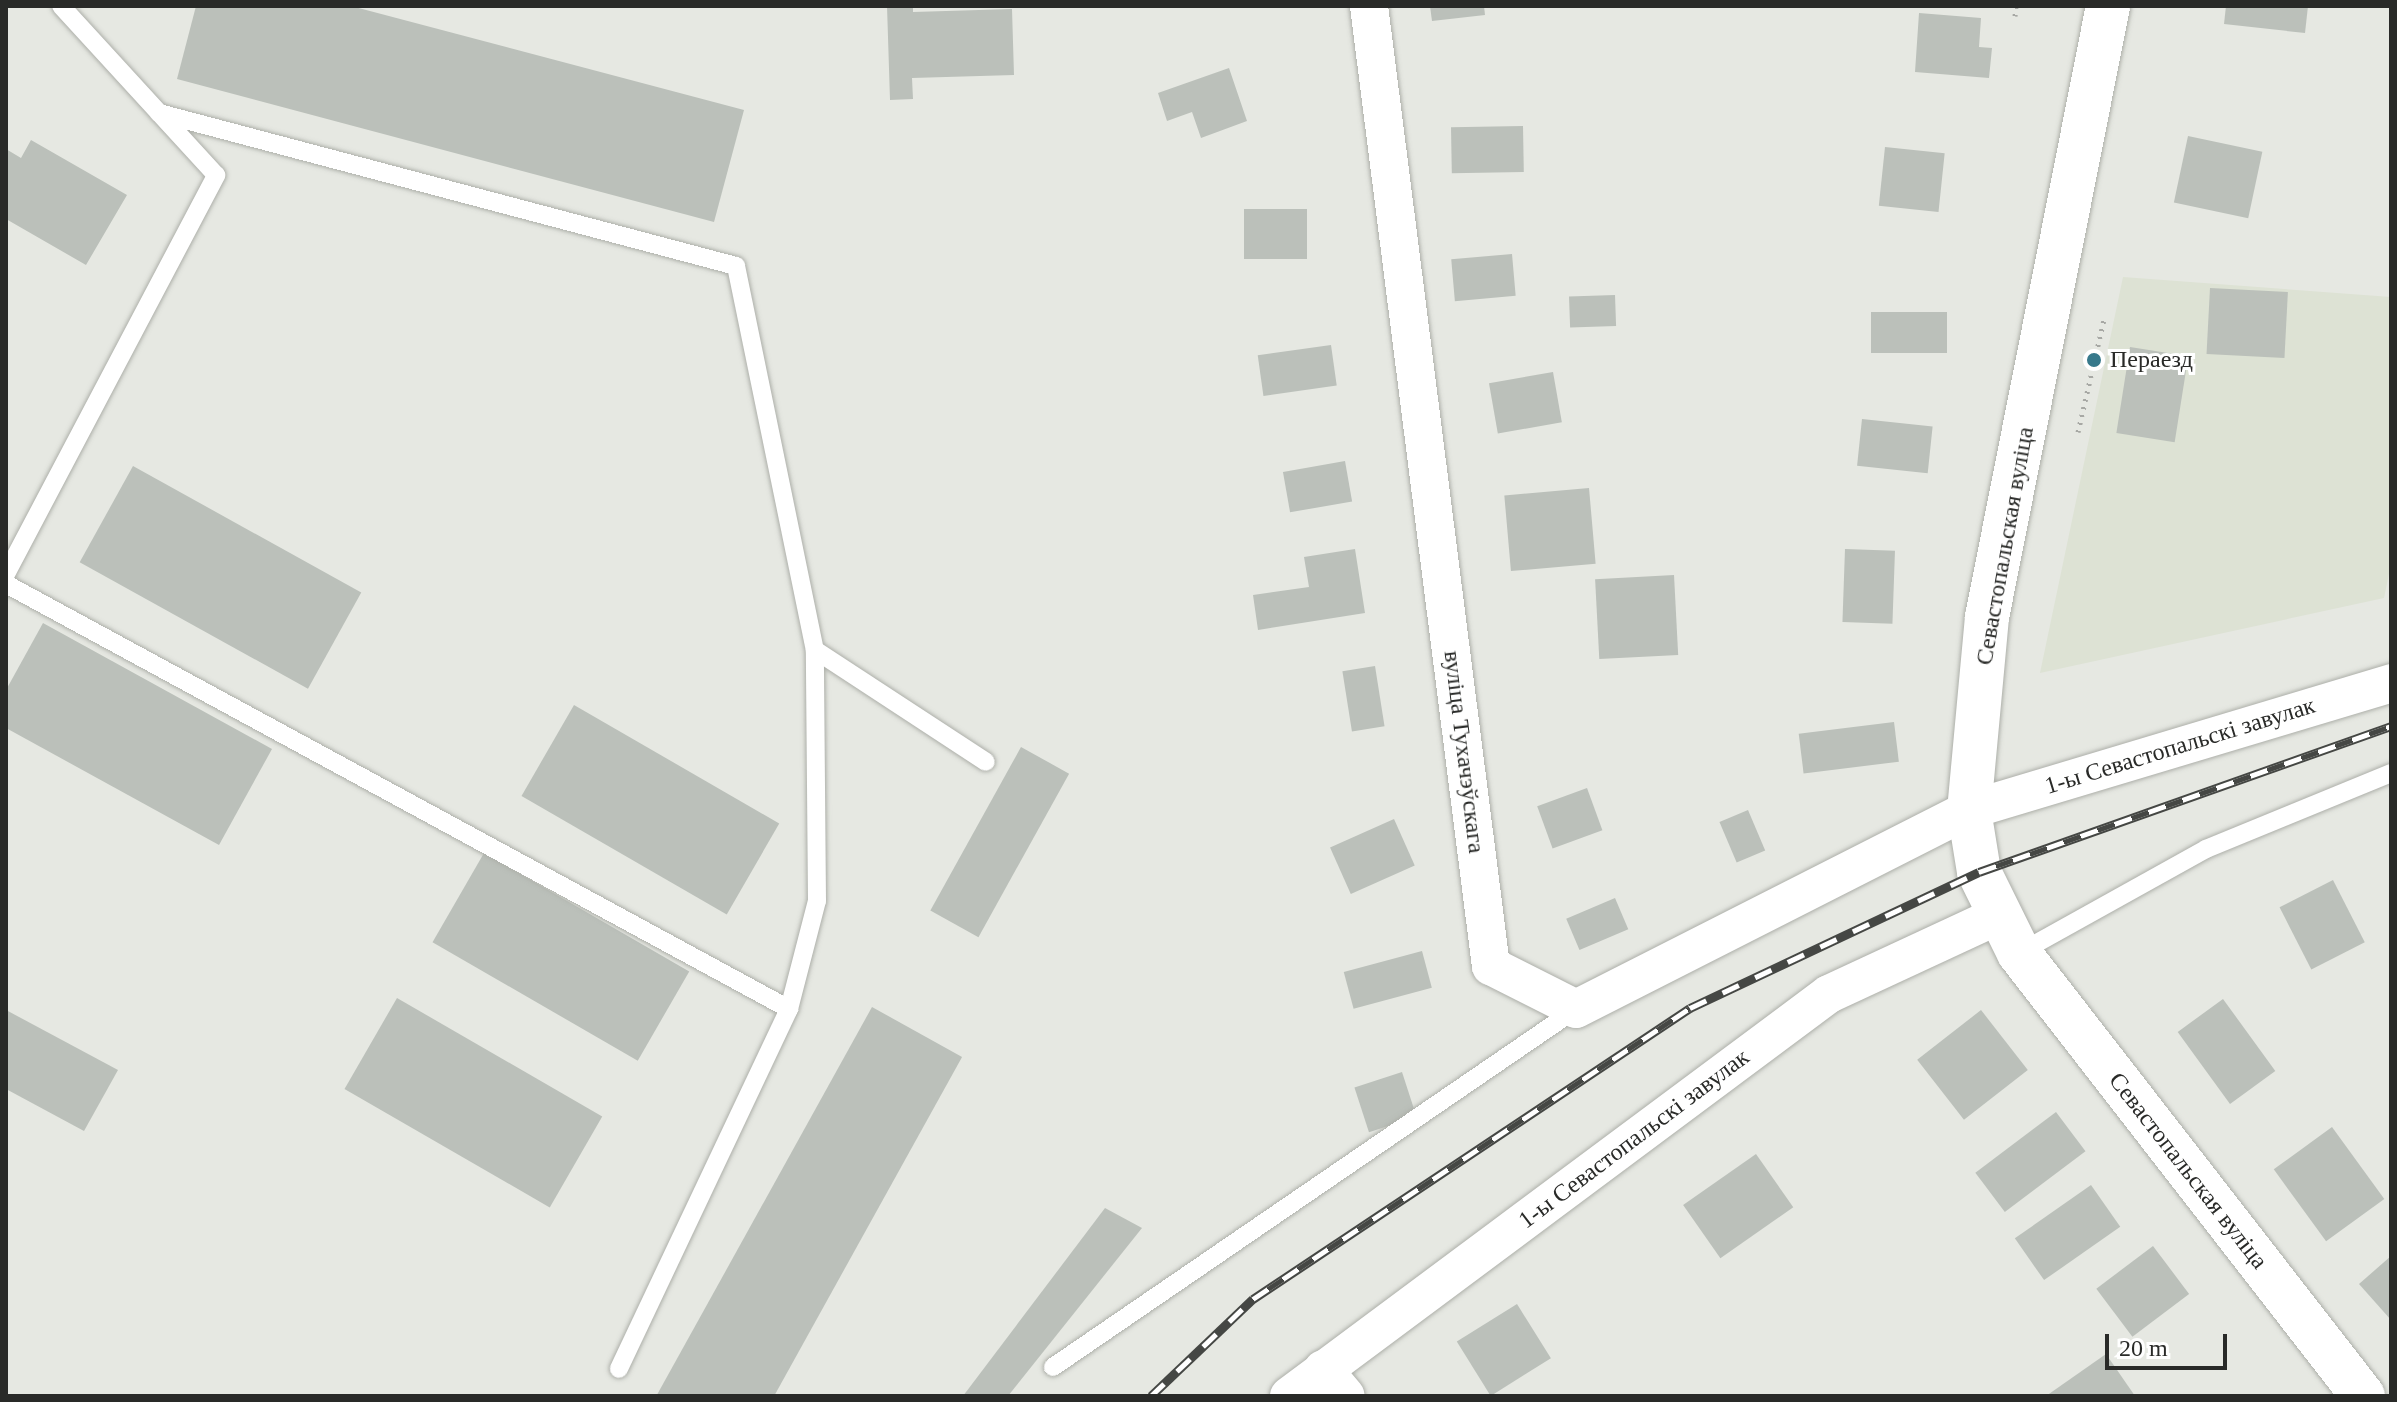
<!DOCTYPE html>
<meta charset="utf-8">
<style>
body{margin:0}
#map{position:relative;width:2397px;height:1402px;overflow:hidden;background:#e6e8e2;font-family:Georgia,serif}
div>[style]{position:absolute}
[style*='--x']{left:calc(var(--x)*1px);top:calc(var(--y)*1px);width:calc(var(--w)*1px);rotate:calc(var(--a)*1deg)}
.built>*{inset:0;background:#dde2d4}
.building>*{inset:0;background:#bbc0ba;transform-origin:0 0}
.path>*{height:5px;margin-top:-2.5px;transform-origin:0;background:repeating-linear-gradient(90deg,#a7a8a4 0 2px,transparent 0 8px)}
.roads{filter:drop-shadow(0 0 2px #adafa9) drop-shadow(0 0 2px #adafa9)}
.service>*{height:18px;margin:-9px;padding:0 9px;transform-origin:9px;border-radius:9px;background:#fff}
.minor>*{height:38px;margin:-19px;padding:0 19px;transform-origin:19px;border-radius:19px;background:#fff}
.tertiary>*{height:44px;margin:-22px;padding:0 22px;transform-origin:22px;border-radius:22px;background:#fff}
.rail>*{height:9px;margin-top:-4.5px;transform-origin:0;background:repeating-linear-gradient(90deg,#fff 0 18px,#454744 0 36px);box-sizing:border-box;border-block:2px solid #454744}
.dots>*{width:22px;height:22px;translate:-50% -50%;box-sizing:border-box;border:4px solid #fff;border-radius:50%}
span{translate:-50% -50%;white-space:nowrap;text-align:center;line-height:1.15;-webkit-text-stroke:6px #fff;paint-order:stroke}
.poi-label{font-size:24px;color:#292a28}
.left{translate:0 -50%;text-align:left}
.street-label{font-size:24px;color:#292a28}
.frame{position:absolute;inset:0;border:8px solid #292a28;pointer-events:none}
.scale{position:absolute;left:2105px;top:1334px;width:122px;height:36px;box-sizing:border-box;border:4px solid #292a28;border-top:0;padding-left:10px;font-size:24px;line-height:28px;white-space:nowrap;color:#292a28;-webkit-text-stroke:6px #fff;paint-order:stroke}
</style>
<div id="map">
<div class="built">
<div style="clip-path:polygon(2123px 277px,2391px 297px,2391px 564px,2384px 598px,2040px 673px)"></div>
</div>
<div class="building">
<div style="clip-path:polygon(196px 6px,351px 6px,744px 110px,714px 222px,177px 79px)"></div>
<div style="clip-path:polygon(887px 6px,913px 6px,913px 12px,1012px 9px,1014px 75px,912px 78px,913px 99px,890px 100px)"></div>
<div style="clip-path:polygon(1430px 6px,1484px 6px,1485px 15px,1432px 21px)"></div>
<div style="clip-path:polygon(2226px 6px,2308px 6px,2305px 33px,2224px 24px)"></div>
<div style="clip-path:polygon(1919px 13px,1981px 18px,1979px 47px,1992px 48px,1989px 78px,1915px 72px)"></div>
<div style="clip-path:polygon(1229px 68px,1247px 121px,1201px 138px,1192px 112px,1167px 121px,1158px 93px)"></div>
<div style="left:1523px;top:126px;width:46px;height:72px;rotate:89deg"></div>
<div style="left:2188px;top:136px;width:76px;height:68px;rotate:12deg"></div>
<div style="clip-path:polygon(31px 140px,127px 195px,86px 265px,6px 219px,6px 149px,21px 158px)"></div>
<div style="left:1885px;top:147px;width:60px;height:59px;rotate:6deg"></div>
<div style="left:1307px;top:209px;width:50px;height:63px;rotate:90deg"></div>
<div style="left:1512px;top:254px;width:42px;height:61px;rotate:85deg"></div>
<div style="left:2210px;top:288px;width:78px;height:66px;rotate:3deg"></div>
<div style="left:1615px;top:295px;width:31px;height:46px;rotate:88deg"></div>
<div style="left:1871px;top:312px;width:76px;height:41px"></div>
<div style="left:1331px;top:345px;width:41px;height:74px;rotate:82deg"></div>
<div style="left:2130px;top:347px;width:59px;height:87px;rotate:9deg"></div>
<div style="left:1553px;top:372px;width:51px;height:65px;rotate:80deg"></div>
<div style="left:1862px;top:419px;width:71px;height:47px;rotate:6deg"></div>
<div style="left:1345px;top:461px;width:41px;height:63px;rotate:80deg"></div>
<div style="left:133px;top:466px;width:261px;height:110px;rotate:29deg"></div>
<div style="left:1589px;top:488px;width:76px;height:85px;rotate:85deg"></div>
<div style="clip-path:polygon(1355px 549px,1365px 613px,1258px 630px,1253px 595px,1309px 587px,1304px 557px)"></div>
<div style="left:1845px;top:549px;width:50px;height:73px;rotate:2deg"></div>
<div style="left:1674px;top:575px;width:80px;height:79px;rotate:87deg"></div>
<div style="clip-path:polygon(43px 623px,272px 749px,219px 845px,6px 728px,6px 690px)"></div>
<div style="left:1375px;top:666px;width:61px;height:33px;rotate:81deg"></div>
<div style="left:574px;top:705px;width:237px;height:105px;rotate:30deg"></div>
<div style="left:1894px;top:722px;width:40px;height:96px;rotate:83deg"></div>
<div style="left:1021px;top:747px;width:55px;height:187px;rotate:29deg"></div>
<div style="left:1587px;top:788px;width:45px;height:53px;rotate:70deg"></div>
<div style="left:1748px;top:810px;width:44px;height:31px;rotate:67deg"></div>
<div style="left:1394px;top:819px;width:51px;height:70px;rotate:66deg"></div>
<div style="left:484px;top:853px;width:237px;height:103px;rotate:30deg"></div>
<div style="left:2333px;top:880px;width:70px;height:60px;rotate:63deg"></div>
<div style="left:1615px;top:898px;width:34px;height:53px;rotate:67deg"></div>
<div style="left:1422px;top:951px;width:38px;height:81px;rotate:75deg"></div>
<div style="left:397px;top:998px;width:237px;height:105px;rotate:30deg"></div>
<div style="left:2223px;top:999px;width:89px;height:56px;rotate:54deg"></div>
<div style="left:872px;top:1007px;width:103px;height:446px;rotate:29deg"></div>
<div style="clip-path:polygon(6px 1010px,118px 1070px,84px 1131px,6px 1089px)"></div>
<div style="left:1981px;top:1010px;width:76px;height:81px;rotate:52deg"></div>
<div style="left:1402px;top:1072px;width:47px;height:50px;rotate:72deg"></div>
<div style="left:2056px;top:1112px;width:49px;height:101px;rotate:53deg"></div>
<div style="left:2332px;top:1127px;width:89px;height:72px;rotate:54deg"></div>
<div style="left:1756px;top:1154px;width:65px;height:89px;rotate:55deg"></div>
<div style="left:2091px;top:1185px;width:51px;height:93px;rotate:55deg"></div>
<div style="clip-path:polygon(1105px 1208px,1142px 1228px,1008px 1396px,963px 1396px)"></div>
<div style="left:2153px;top:1246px;width:60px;height:71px;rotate:53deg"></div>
<div style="clip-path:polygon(2391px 1256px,2391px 1320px,2359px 1284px)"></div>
<div style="left:1517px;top:1304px;width:64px;height:71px;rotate:58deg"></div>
<div style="clip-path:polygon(2106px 1354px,2135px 1396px,2046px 1396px)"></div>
</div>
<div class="path">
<div style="--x:2015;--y:16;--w:10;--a:-84"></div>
<div style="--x:2078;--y:432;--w:116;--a:-77"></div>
</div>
<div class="roads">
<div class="service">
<div style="--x:159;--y:113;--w:597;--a:14.85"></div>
<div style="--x:736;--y:266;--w:392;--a:78.4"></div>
<div style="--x:6;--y:574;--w:451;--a:-62.2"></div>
<div style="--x:216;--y:175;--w:229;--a:-132.5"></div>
<div style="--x:6;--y:584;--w:891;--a:28.49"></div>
<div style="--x:789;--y:1009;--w:398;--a:115.3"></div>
<div style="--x:2019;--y:953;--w:214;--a:-29.1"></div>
<div style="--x:2206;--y:849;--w:200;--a:-22.3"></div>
<div style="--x:789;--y:1009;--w:112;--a:-75.5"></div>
<div style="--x:817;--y:901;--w:251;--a:-90.5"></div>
<div style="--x:815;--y:650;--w:204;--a:33.2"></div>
<div style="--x:1053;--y:1367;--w:634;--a:-34.39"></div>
</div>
<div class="minor">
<div style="--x:1369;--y:6;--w:968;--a:82.76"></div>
<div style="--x:1491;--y:966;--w:95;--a:26.8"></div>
<div style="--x:1576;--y:1009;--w:441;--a:-26.9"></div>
<div style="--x:1969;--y:810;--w:441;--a:-16.7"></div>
<div style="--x:1323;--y:1369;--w:35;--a:50"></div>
<div style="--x:1289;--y:1396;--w:673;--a:-36.67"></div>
<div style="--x:1829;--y:994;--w:187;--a:-24.9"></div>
</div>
<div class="tertiary">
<div style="--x:2108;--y:6;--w:623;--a:101.2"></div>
<div style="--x:1987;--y:617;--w:194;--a:95.3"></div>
<div style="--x:1969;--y:810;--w:63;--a:80.8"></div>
<div style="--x:1979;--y:872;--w:90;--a:63.7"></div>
<div style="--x:2019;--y:953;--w:561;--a:52.17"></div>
</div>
</div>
<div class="rail">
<div style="--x:1151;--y:1396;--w:141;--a:-43.6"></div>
<div style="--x:1253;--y:1299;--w:525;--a:-33.66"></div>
<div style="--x:1690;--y:1008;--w:319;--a:-25.2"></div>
<div style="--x:1979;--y:872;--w:437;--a:-19.5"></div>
</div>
<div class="dots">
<div style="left:2094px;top:360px;background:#37798b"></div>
</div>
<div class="poi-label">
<span class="left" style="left:2110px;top:360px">Пераезд</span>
</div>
<div class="street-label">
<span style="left:2005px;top:546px;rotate:-80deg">Севастопальская вуліца</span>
<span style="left:2180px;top:746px;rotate:-17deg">1-ы Севастопальскі завулак</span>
<span style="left:1464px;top:752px;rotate:83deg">вуліца Тухачэўскага</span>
<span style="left:1634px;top:1139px;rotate:-37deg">1-ы Севастопальскі завулак</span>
<span style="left:2188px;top:1171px;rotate:52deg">Севастопальская вуліца</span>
</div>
<div class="frame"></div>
<div class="scale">20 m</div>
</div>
